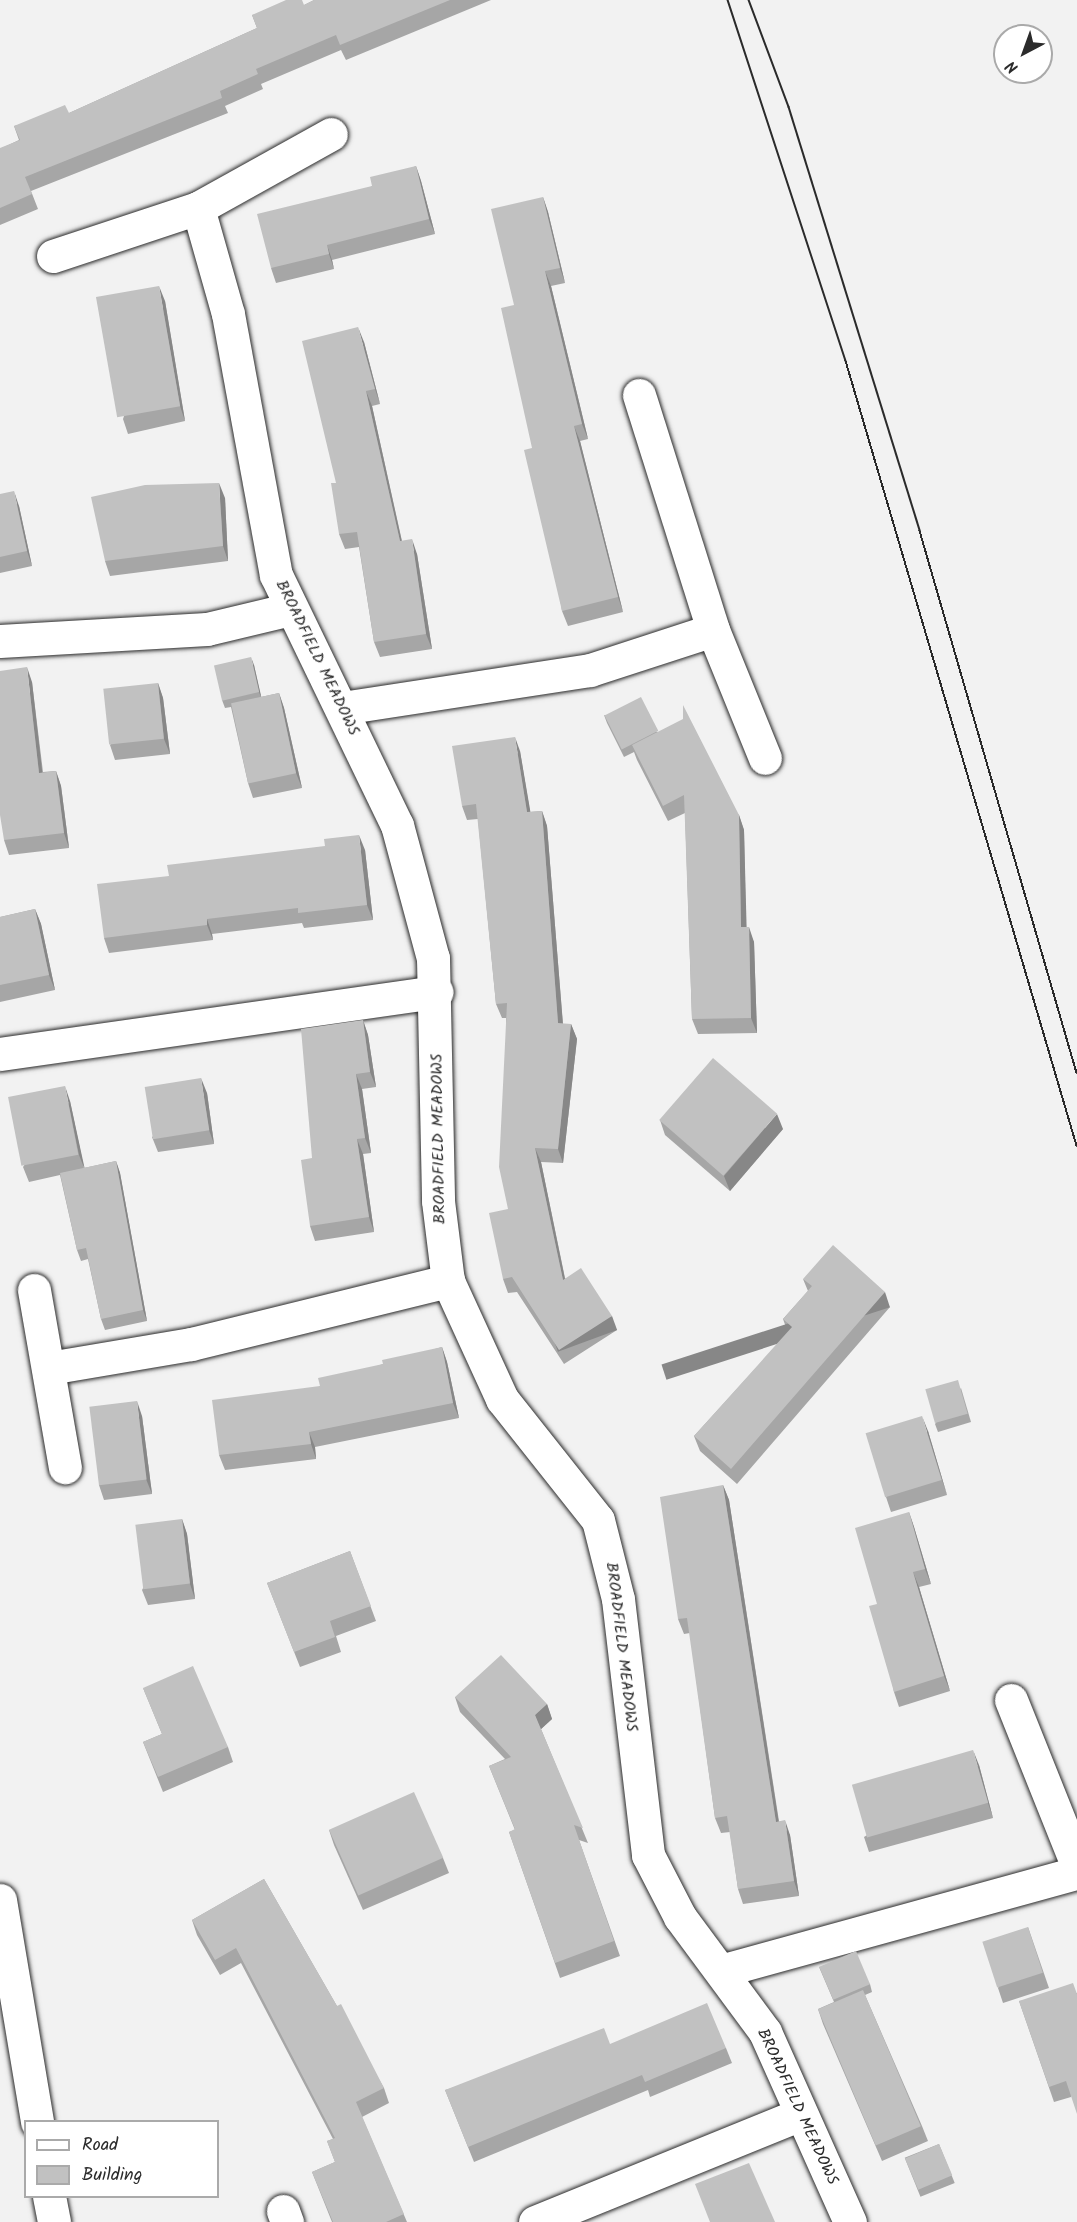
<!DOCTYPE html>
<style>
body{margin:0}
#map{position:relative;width:1077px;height:2222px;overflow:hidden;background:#f2f2f2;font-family:Kalam,sans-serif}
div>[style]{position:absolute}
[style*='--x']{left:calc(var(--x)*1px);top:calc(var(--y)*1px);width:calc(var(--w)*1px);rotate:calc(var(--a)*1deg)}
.roads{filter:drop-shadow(0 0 2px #2b2b2b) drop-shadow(0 0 2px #2b2b2b)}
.street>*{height:33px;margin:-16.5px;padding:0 16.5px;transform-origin:16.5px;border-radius:16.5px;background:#fff}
.secondary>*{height:33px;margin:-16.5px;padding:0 16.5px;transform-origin:16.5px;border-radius:16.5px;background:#fff}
.tram>*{height:1.5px;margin:-0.75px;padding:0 0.75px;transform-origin:0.75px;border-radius:0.75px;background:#2b2b2b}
.wall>*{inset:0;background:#a6a6a6;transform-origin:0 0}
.shaded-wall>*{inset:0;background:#878787;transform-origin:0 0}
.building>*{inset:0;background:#c1c1c1;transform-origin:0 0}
span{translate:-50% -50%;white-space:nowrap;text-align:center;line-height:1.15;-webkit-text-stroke:4.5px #fff;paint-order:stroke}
.street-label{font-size:16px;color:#2b2b2b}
.legend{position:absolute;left:24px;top:2120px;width:195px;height:78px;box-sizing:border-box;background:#fff;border:2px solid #aaa;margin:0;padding:8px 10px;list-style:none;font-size:18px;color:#2b2b2b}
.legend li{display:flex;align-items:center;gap:12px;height:30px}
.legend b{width:30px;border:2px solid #aaa}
.north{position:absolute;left:993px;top:24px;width:60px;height:60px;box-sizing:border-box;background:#fff;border:2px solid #aaa;border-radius:50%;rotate:221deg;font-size:16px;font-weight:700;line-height:24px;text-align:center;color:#2b2b2b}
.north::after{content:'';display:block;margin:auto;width:21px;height:27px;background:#2b2b2b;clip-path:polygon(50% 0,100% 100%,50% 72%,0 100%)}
</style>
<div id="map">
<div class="roads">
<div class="street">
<div style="--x:198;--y:208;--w:110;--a:74.2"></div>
<div style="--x:228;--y:314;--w:265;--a:79.6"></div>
<div style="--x:276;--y:575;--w:278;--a:64.2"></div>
<div style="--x:397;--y:825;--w:138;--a:74.9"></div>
<div style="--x:433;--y:958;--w:243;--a:88.8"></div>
<div style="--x:438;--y:1201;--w:81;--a:82.9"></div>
<div style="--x:448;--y:1281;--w:130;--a:65.4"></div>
<div style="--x:502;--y:1399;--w:154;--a:51.6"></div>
<div style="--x:598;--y:1520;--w:81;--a:75.8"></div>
<div style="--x:618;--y:1599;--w:258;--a:83.3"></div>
<div style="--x:648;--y:1855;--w:70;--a:62.7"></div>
<div style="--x:680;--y:1917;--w:143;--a:53.5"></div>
<div style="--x:765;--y:2032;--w:208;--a:65.9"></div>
<div style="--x:53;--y:256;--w:153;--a:-18.3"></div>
<div style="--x:198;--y:208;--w:152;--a:-29.1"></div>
<div style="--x:639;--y:395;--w:246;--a:72.5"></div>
<div style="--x:713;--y:630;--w:138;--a:67.9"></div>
<div style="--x:0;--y:641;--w:207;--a:-3.3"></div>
<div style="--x:207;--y:629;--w:86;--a:-13.4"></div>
<div style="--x:342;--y:708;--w:251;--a:-8.7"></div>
<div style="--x:590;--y:670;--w:129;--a:-18"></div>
<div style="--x:0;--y:1054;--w:441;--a:-8.1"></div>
<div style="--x:34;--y:1290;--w:180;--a:80.1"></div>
<div style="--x:49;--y:1368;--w:144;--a:-9.6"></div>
<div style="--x:191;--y:1344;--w:265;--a:-13.8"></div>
<div style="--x:1011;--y:1700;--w:178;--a:68.2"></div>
<div style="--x:724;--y:1970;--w:366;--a:-15.4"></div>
<div style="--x:283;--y:2211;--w:12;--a:70"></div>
<div style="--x:535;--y:2222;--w:287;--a:-22.1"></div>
</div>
<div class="secondary">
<div style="--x:0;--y:1900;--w:225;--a:80.5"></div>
<div style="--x:49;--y:2196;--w:26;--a:79"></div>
</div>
</div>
<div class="tram">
<div style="--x:728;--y:0;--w:380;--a:71.9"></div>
<div style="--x:846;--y:361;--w:818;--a:73.6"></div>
<div style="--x:749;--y:0;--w:114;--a:69.5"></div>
<div style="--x:789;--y:107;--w:444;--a:72.8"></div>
<div style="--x:920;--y:531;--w:564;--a:73.85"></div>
</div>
<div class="wall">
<div style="clip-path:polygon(314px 0,491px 0,346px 60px,341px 50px,261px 84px,263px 89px,225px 106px,228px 113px,31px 191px,38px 209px,0 225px,0 149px,19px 140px,14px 126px,69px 113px,257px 28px,252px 15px,304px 5px)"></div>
<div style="clip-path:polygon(416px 166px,421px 181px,435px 234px,332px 260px,334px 269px,276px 283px,271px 268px,372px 186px)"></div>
<div style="clip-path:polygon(543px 197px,548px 212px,565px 283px,551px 286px,588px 439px,580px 441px,623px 612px,568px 626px,562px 611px,514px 305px)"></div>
<div style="clip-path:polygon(165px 301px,185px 421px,128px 434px,123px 419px)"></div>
<div style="clip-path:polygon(364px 342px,380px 404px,372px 406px,402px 541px,417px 554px,432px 649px,380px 657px,374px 642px,359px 547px,345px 549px,339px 534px)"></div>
<div style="clip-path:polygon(0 494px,19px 506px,32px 566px,0 573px)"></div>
<div style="clip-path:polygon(225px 498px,228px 561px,110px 576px,105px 561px)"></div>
<div style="clip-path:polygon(254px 665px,261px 697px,279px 693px,284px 708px,302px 788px,253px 798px,248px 783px,231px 707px,225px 708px,222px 700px)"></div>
<div style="clip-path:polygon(32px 682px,43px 772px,56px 771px,61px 786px,69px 848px,9px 855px,4px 840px)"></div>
<div style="clip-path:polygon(158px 683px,163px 698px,170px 754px,115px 760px,110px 745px)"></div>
<div style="clip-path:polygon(604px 715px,658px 732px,739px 815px,744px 830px,746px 927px,754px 942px,757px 1033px,698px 1034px,692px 1019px,685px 813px,668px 821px,637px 760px,634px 752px,624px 757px,607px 723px)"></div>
<div style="clip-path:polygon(520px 751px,530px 812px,542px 811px,547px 826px,563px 1024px,571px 1024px,577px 1039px,563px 1163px,541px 1162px,565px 1278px,617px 1330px,564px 1364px,517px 1292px,508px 1293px,503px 1279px,508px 1209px,506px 1018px,502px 1018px,496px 1004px,478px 819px,467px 820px,462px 806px)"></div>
<div style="clip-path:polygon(365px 850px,373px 920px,304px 928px,302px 923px,212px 934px,213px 940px,109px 953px,104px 938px,169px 876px)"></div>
<div style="clip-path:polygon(35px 909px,41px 924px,55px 990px,0 1002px,0 917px)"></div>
<div style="clip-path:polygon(363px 1020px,368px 1035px,376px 1087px,362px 1089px,371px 1153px,363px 1154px,374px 1232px,315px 1241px,310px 1226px,312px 1158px)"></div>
<div style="clip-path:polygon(207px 1093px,214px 1144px,158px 1152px,152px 1137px)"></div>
<div style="clip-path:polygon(70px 1101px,84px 1168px,116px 1161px,120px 1173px,147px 1321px,105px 1330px,101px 1319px,88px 1259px,81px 1261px,77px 1250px,60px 1175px,29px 1182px,23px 1167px)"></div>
<div style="clip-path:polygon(660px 1120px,783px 1129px,730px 1191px,665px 1135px)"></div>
<div style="clip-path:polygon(803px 1279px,890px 1307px,737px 1484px,700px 1451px,694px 1436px,788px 1333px,783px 1319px,808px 1291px)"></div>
<div style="clip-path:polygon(442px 1347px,447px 1362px,459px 1418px,315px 1447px,316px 1459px,225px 1470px,219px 1455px,320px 1386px,383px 1364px)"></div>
<div style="clip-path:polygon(961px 1388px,971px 1422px,938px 1432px,935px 1424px)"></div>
<div style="clip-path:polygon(142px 1416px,152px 1494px,104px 1500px,99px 1485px)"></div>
<div style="clip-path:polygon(928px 1431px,947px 1495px,891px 1512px,886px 1497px)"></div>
<div style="clip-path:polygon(723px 1485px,729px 1500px,779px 1821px,790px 1835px,799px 1896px,743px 1904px,738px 1889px,730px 1832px,721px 1833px,715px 1818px,690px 1633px,684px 1634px,678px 1619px)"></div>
<div style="clip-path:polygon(909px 1512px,914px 1527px,931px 1584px,919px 1587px,950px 1691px,899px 1707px,894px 1692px,877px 1604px)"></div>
<div style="clip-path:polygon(182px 1519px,187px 1534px,195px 1599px,148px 1605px,142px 1590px)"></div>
<div style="clip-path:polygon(350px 1551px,376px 1621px,336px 1636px,341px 1652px,300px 1667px,267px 1583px)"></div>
<div style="clip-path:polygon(143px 1688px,228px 1747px,233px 1762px,163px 1792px,143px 1742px,162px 1734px)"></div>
<div style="clip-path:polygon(455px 1697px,547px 1704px,552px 1719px,541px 1729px,588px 1843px,579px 1840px,620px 1956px,560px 1978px,509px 1832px,515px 1830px,489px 1766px,505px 1759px,460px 1712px)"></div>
<div style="clip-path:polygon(979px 1765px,993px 1818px,869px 1852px,864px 1837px)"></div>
<div style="clip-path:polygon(329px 1830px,443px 1858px,449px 1873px,363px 1910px,334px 1845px)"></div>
<div style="clip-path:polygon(264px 1879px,384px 2088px,389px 2103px,362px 2117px,407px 2222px,332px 2222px,312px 2172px,335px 2162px,327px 2141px,333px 2139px,241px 1963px,220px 1975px,197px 1935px,192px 1920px)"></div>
<div style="clip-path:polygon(1028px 1927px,1049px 1988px,1003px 2003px,998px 1988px)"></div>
<div style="clip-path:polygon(819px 1967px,870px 1984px,872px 1992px,865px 1995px,922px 2126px,928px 2141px,882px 2161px,823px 2024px,818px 2009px,834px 2002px)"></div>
<div style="clip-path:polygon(1077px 1993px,1071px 2097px,1054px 2102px,1019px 2001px)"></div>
<div style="clip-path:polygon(610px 2044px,726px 2048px,732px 2063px,650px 2097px,648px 2090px,474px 2162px,445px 2090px)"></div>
<div style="left:939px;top:2144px;width:42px;height:37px;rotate:68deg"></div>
</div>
<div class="shaded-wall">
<div style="clip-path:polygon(416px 166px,421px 181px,435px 234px,429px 219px)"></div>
<div style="clip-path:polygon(543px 197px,548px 212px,565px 283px,560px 268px)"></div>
<div style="clip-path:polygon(327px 245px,332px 260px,334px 269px,329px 254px)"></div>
<div style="clip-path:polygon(545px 271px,551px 286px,588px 439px,582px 424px)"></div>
<div style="clip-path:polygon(159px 286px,165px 301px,185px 421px,180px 406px)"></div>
<div style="clip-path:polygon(358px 327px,364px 342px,380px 404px,375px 389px)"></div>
<div style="clip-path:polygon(366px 391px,372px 406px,405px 556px,400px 541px)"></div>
<div style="clip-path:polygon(574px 426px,580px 441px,623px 612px,618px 597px)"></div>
<div style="clip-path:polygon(219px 483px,225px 498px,228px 561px,223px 546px)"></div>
<div style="clip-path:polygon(14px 491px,19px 506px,32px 566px,27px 551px)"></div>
<div style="clip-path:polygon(412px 539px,417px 554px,432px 649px,426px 634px)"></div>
<div style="clip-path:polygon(251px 657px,254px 665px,262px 700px,259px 692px)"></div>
<div style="clip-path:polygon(27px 667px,32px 682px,44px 788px,39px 773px)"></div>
<div style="clip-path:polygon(158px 683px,163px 698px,170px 754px,164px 739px)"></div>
<div style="clip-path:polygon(279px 693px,284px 708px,302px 788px,296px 773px)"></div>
<div style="clip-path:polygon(515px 737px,520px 751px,533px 827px,527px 812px)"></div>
<div style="clip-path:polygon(56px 771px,61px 786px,69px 848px,64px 833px)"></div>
<div style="clip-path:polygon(542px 811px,547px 826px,564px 1038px,558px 1023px)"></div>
<div style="clip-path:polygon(739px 815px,744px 830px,747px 942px,741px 927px)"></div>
<div style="clip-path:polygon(359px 835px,365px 850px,373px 920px,367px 905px)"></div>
<div style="clip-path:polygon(35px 909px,41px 924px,55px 990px,49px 975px)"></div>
<div style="clip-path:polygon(207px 919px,212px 934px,213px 940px,207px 925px)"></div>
<div style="clip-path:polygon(749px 927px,754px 942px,757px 1033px,751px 1018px)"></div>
<div style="clip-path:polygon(363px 1020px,368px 1035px,376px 1087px,370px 1072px)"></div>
<div style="clip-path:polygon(571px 1024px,577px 1039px,563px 1163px,558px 1149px)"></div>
<div style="clip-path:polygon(356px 1074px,362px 1089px,371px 1153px,365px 1138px)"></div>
<div style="clip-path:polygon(201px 1078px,207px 1093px,214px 1144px,209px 1130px)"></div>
<div style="clip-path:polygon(65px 1086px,70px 1101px,85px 1170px,79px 1155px)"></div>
<div style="clip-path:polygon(777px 1114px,783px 1129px,730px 1191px,724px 1176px)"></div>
<div style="clip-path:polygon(357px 1139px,363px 1154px,374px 1232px,369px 1217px)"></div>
<div style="clip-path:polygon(535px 1148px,541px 1162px,568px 1294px,563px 1280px)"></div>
<div style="clip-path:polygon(116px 1161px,120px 1173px,147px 1321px,143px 1310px)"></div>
<div style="left:885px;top:1292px;width:16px;height:235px;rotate:72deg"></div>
<div style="left:612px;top:1316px;width:15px;height:63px;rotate:70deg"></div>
<div style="clip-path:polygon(442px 1347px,447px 1362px,459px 1418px,453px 1403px)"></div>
<div style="clip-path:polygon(137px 1401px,142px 1416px,152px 1494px,146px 1479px)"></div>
<div style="clip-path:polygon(922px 1416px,928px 1431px,947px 1495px,942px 1480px)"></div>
<div style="clip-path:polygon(309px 1432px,315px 1447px,316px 1459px,311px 1444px)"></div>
<div style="clip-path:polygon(723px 1485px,729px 1500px,781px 1837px,776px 1822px)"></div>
<div style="clip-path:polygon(909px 1512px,914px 1527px,931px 1584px,925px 1569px)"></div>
<div style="clip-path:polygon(182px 1519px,187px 1534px,195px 1599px,190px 1584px)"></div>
<div style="clip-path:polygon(913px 1572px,919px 1587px,950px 1691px,944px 1676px)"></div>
<div style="clip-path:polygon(547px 1704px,552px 1719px,540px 1730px,535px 1715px)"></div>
<div style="clip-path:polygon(973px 1750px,979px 1765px,993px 1818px,988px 1803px)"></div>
<div style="clip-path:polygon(785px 1820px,790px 1835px,799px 1896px,794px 1881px)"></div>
</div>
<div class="building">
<div style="clip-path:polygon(286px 0,302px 0,304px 5px,314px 0,450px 0,340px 45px,336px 35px,256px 69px,258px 74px,220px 91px,222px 98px,25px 177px,32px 194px,0 208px,0 148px,20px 140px,14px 126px,65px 105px,69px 113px,257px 28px,252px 15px)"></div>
<div style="clip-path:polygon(416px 166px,429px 219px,327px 245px,329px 254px,271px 268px,257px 214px,372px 186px,370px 177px)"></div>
<div style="clip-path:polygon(543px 197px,560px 268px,545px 271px,582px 424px,574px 426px,618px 597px,562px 611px,524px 450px,532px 448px,501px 308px,514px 305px,491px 209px)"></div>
<div style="left:159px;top:286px;width:122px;height:64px;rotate:80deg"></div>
<div style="clip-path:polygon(358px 327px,375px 389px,366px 391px,400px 541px,412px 539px,426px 634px,374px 642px,357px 532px,339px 534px,331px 483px,336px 483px,302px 341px)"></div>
<div style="clip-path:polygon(219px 483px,223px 546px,105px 561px,91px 497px,145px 485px)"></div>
<div style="clip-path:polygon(14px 491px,27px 551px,0 557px,0 494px)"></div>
<div style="left:251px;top:657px;width:36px;height:38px;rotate:77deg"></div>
<div style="clip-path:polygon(27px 667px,39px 773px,56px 771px,64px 833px,4px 840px,0 815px,0 671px)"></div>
<div style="left:158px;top:683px;width:56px;height:55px;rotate:84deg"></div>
<div style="left:279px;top:693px;width:82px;height:49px;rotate:78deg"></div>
<div style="left:641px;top:697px;width:38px;height:41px;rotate:63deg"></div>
<div style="clip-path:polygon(683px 705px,739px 815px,741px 927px,749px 927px,751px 1018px,692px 1019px,684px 795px,663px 806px,632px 745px,683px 719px)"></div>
<div style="clip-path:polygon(515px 737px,527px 812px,542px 811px,558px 1023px,571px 1024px,558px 1149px,535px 1148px,563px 1280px,581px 1268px,612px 1316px,559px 1350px,512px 1277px,503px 1279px,489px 1213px,508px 1209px,499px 1167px,507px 1003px,496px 1004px,476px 804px,462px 806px,452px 746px)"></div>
<div style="clip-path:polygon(359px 835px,367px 905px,298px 913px,298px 908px,207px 919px,207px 925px,104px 938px,97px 884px,169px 876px,167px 865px,325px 846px,324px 839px)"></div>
<div style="clip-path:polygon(35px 909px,49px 975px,0 985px,0 917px)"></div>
<div style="clip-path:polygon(363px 1020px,370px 1072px,356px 1074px,365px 1138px,357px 1139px,369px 1217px,310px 1226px,301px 1160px,312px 1158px,301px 1029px)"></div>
<div style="left:713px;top:1058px;width:85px;height:82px;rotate:41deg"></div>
<div style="left:201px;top:1078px;width:53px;height:57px;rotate:81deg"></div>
<div style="left:65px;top:1086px;width:70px;height:58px;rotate:79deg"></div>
<div style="clip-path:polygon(116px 1161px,143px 1310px,101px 1319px,86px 1248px,77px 1250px,60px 1173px)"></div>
<div style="clip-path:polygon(833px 1245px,885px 1292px,731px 1469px,694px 1436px,792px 1327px,783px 1319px,812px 1286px,803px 1279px)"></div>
<div style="clip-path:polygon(442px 1347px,453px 1403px,309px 1432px,311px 1444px,219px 1455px,212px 1400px,320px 1386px,318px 1378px,383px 1364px,382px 1360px)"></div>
<div style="left:958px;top:1380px;width:35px;height:34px;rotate:74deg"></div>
<div style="left:137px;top:1401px;width:79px;height:48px;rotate:83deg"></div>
<div style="left:922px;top:1416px;width:67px;height:59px;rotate:73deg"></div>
<div style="clip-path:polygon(723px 1485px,776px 1822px,785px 1820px,794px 1881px,738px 1889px,727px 1816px,715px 1818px,687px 1618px,678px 1619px,660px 1497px)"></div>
<div style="clip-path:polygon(909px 1512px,925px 1569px,913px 1572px,944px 1676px,894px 1692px,869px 1606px,877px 1604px,855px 1528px)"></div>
<div style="left:182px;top:1519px;width:65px;height:47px;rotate:83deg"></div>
<div style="clip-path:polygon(350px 1551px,371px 1606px,330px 1621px,335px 1637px,294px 1652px,267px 1583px)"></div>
<div style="clip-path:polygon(501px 1655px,547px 1704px,535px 1715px,583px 1828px,574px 1825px,614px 1941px,555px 1963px,509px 1832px,515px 1829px,489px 1766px,511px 1757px,455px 1697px)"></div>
<div style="clip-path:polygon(193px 1666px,228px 1747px,158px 1777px,143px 1742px,162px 1734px,143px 1688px)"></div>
<div style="left:973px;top:1750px;width:55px;height:126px;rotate:74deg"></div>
<div style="left:414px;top:1792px;width:72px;height:93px;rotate:66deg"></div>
<div style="clip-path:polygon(264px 1879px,337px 2006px,341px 2004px,384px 2088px,356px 2102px,404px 2214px,386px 2222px,333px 2222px,312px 2172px,335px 2162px,327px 2141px,335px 2138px,236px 1948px,215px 1960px,192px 1920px)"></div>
<div style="left:1028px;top:1927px;width:48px;height:48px;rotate:72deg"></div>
<div style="left:856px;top:1951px;width:36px;height:40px;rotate:67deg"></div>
<div style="clip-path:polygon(1073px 1983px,1077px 1994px,1077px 2114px,1066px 2081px,1049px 2087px,1019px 2001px)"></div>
<div style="left:863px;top:1990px;width:148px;height:49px;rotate:67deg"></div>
<div style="clip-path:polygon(707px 2003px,726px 2048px,645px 2082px,642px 2075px,468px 2147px,445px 2090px,604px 2028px,610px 2044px)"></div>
<div style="left:939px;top:2144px;width:34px;height:37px;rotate:67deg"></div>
<div style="clip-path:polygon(749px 2163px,775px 2222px,710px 2222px,695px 2184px)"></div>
</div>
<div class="street-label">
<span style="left:317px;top:658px;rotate:64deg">BROADFIELD MEADOWS</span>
<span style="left:439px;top:1139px;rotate:-91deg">BROADFIELD MEADOWS</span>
<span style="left:621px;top:1647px;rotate:83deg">BROADFIELD MEADOWS</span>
<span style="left:797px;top:2107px;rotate:65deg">BROADFIELD MEADOWS</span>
</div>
<ul class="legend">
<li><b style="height:8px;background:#fff"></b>Road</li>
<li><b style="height:16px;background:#c1c1c1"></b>Building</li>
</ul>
<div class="north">N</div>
</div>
